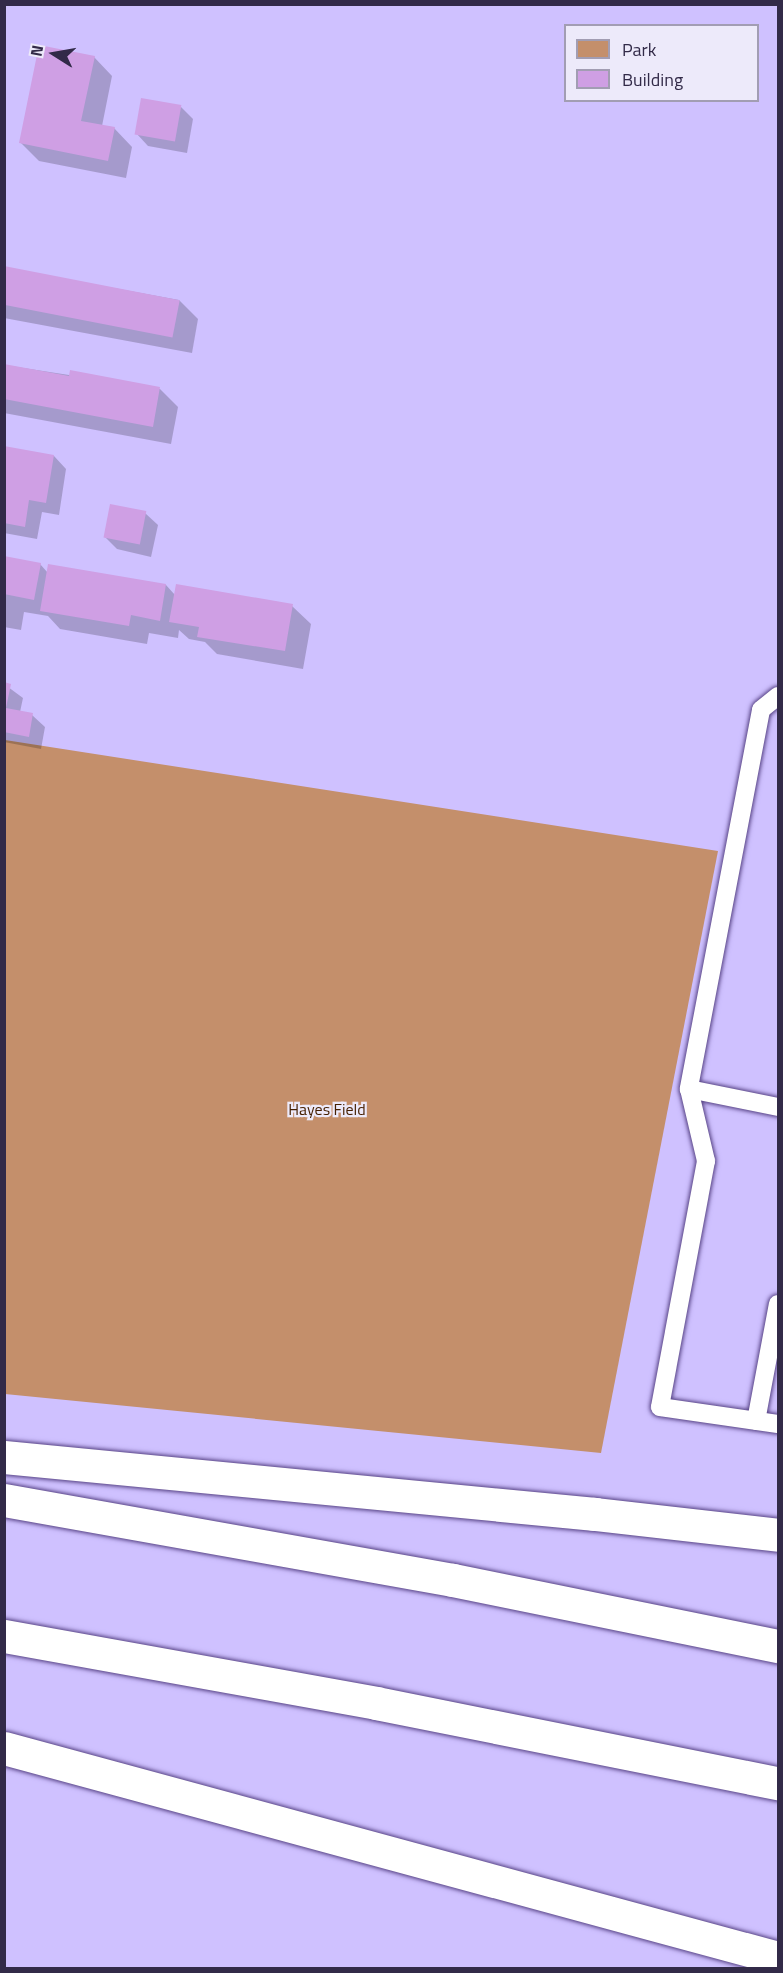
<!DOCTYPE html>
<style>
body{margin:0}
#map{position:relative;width:783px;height:1973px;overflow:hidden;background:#cfc1ff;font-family:"Titillium Web",sans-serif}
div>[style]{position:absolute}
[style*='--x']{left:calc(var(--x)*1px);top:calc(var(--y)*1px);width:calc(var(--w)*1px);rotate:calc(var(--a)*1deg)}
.green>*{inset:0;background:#c48f6b}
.shadow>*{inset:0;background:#0003}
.building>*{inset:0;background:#cf9fe4;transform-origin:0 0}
.roads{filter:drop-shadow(0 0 2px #584487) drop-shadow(0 0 2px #584487)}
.lane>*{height:18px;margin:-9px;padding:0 9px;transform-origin:9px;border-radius:9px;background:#fff}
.highway>*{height:33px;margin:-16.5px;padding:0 16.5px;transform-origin:16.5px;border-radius:16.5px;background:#fff}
span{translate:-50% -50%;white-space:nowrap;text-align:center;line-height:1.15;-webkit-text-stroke:4.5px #edeafa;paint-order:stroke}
.park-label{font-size:16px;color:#451f01}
.frame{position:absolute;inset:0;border:6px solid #322a48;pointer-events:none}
.legend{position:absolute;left:564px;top:24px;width:195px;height:78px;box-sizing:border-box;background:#edeafa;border:2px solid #a29db3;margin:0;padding:8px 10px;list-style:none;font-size:18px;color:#322a48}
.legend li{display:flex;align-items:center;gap:12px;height:30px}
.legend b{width:30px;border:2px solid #a29db3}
.north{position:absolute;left:24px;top:24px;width:60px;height:60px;-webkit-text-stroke:4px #edeafa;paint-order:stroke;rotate:281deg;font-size:16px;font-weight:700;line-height:24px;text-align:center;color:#322a48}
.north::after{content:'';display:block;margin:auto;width:21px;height:27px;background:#322a48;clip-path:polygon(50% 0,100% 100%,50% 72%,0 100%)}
</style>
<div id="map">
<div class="green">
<div style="clip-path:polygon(5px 740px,718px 851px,601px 1453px,5px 1394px)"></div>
</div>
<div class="shadow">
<div style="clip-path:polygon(94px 57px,112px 76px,102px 126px,114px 128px,132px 147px,126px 178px,39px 161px,21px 143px)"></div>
<div style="clip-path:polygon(180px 106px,193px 119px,187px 153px,148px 146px,136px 133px)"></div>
<div style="clip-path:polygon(4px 268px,179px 300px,198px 319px,192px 353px,4px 318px)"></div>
<div style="clip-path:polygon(4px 365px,160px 389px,178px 407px,171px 444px,4px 413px)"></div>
<div style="clip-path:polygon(4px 448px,54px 456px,66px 469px,59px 515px,42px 512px,37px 539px,4px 533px)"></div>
<div style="clip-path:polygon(145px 513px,158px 525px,151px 557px,117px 549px,105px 537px)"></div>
<div style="clip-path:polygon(4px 558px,40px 564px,48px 573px,166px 585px,175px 595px,292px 606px,311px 624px,303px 669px,217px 654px,205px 642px,189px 639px,179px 630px,178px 638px,149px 633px,147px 644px,60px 629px,48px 616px,24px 612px,21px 630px,4px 627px)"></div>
<div style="clip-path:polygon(4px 684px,23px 698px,20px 712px,32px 715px,45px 727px,41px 749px,4px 742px)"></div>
</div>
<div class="building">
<div style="clip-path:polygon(39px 45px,95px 56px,81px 121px,115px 127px,108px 161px,19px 143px)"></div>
<div style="left:141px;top:98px;width:41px;height:37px;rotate:10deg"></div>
<div style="left:4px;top:266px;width:179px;height:38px;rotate:11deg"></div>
<div style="clip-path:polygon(4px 364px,69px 376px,70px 370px,160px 387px,153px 427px,4px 399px)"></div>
<div style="clip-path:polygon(4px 446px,54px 455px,46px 503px,29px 500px,25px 527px,4px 523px)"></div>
<div style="left:110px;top:504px;width:37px;height:34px;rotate:11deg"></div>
<div style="clip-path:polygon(4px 556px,41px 563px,34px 600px,4px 594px)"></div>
<div style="clip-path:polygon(48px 564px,166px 584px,160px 621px,131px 615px,129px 626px,40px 611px)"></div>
<div style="clip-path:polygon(176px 584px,293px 604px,285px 651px,197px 637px,199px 627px,169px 622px)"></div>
<div style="clip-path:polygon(4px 682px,11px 684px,6px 708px,33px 713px,29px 737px,4px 732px)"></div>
</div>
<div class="roads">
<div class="lane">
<div style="--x:778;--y:696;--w:22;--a:141"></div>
<div style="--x:761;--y:710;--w:386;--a:100.8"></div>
<div style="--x:689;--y:1089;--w:74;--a:76.7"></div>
<div style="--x:706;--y:1161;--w:250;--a:100.6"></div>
<div style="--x:660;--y:1407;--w:119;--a:8.2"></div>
<div style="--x:689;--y:1089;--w:91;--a:11.4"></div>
<div style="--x:756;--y:1421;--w:119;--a:-79.4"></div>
</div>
<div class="highway">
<div style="--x:4;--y:1457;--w:594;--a:5.51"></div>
<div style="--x:595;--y:1514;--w:184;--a:6.5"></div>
<div style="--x:4;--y:1500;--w:456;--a:10.1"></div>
<div style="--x:453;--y:1580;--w:332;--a:11.5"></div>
<div style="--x:4;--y:1636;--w:378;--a:10.2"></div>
<div style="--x:376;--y:1703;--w:410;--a:11.3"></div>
<div style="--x:4;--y:1748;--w:802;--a:15.18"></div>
</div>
</div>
<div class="park-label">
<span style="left:327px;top:1109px">Hayes Field</span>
</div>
<div class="frame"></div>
<ul class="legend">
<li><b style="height:16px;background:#c48f6b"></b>Park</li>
<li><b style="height:16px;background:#cf9fe4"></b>Building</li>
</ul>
<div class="north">N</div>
</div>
